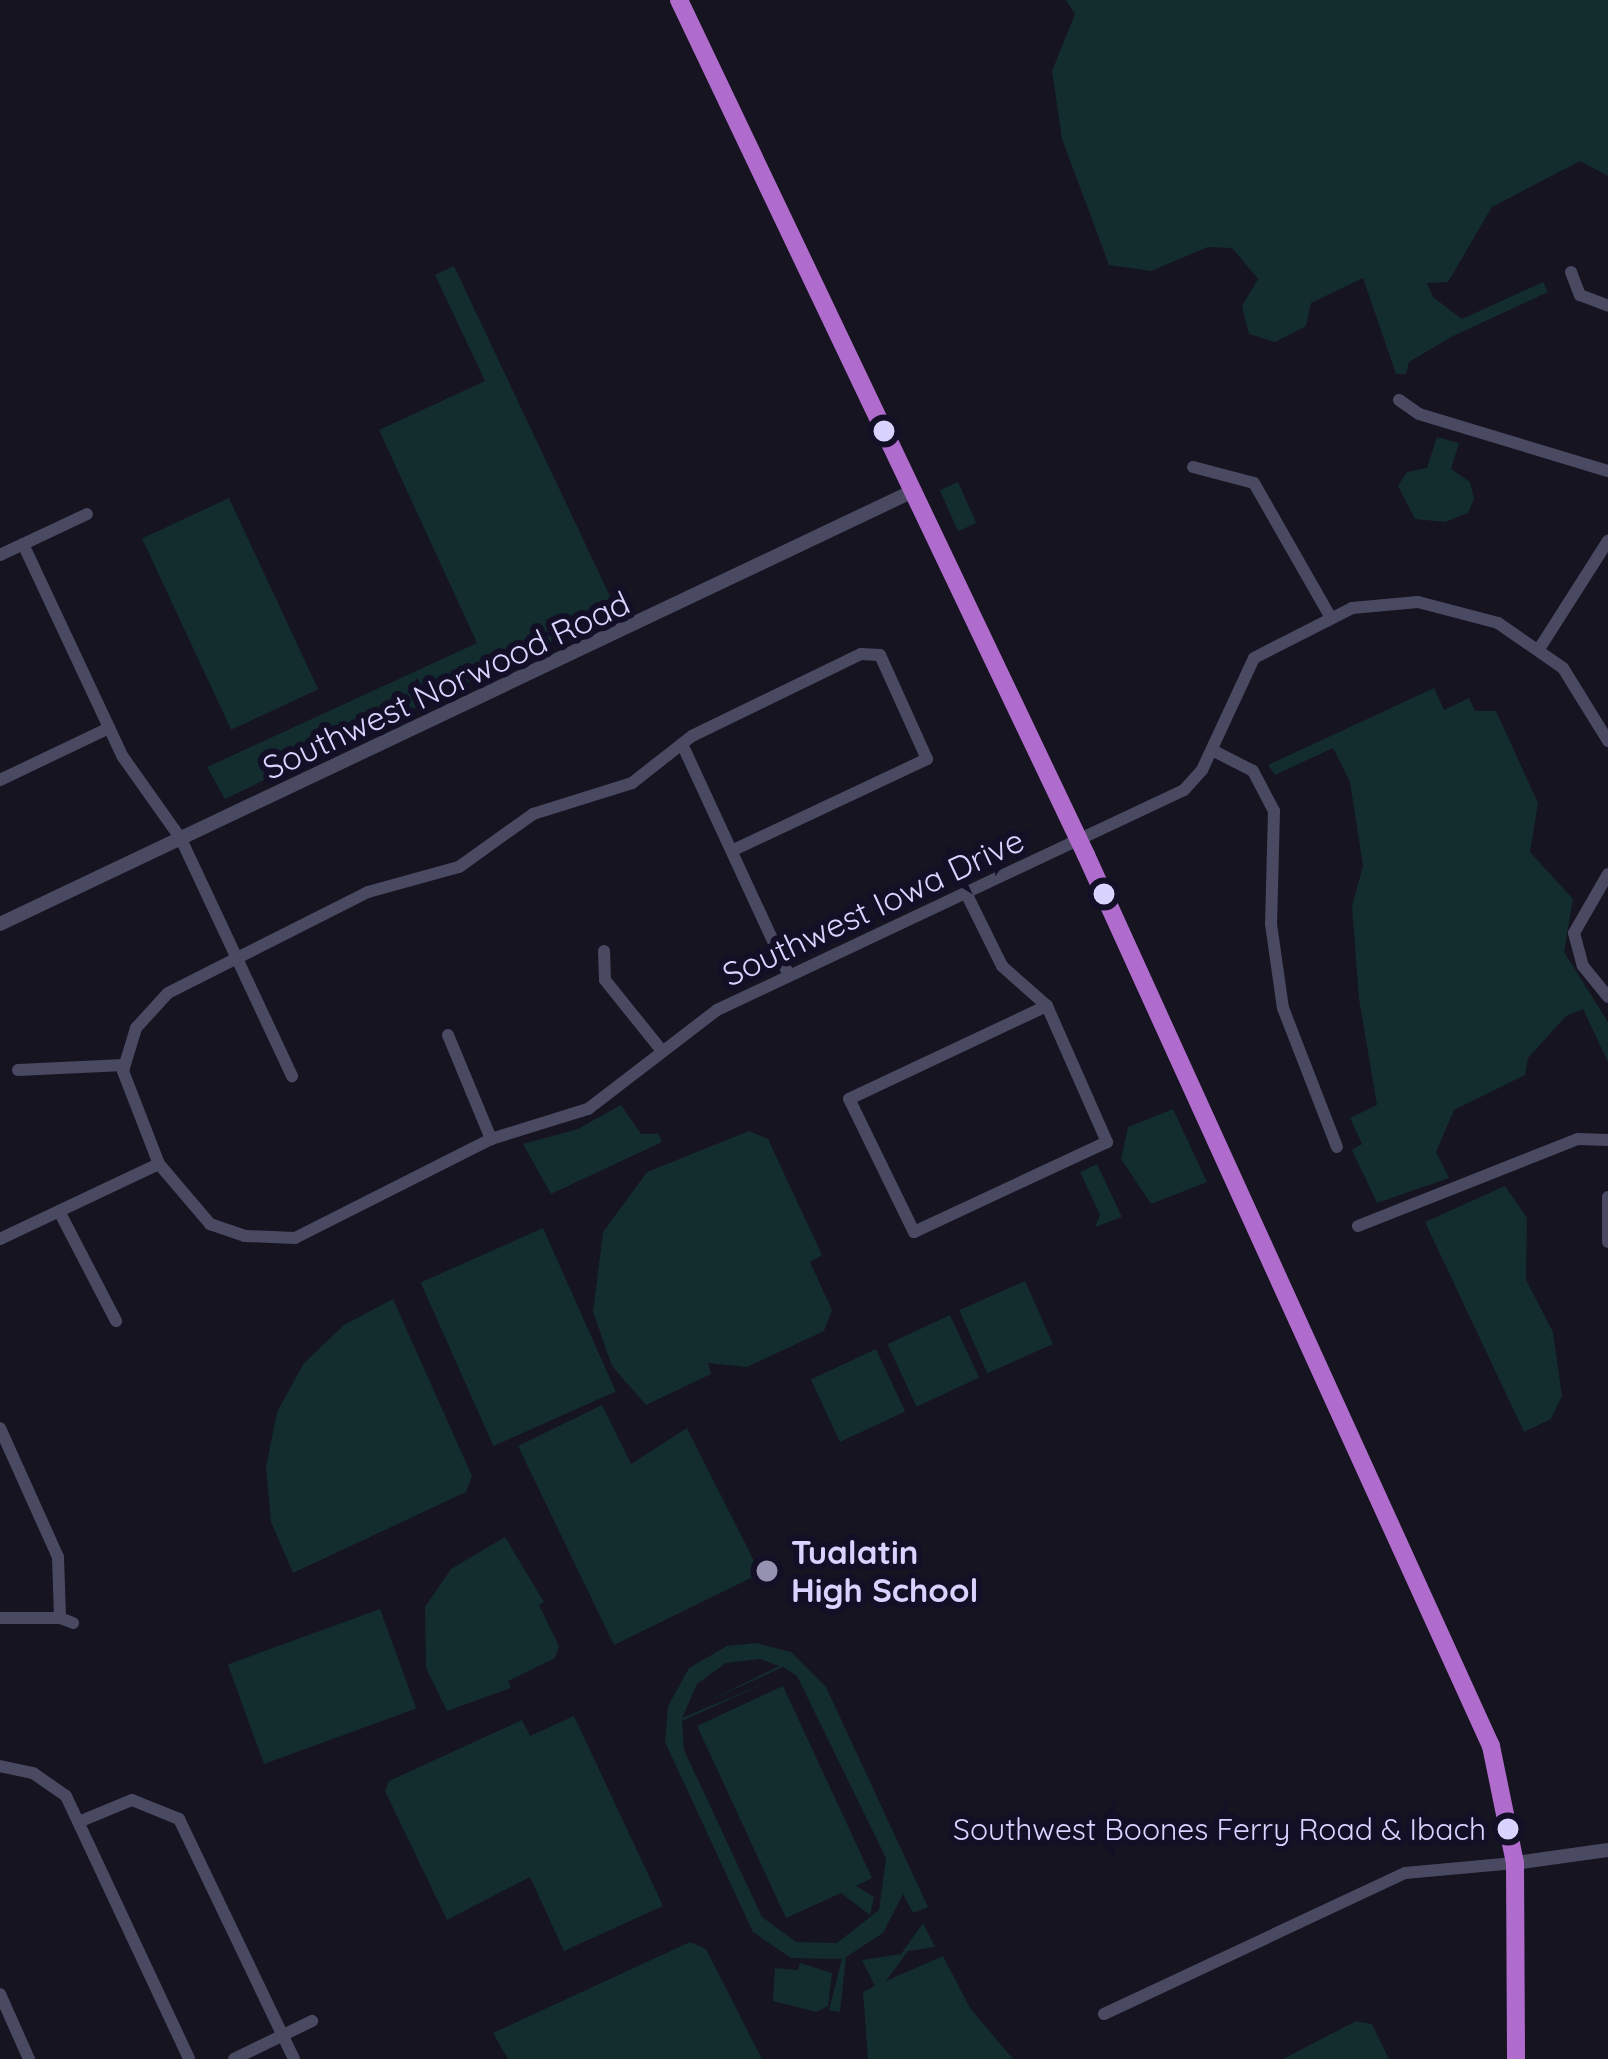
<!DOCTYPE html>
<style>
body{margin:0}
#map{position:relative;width:1608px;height:2059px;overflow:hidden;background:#161421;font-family:Quicksand,sans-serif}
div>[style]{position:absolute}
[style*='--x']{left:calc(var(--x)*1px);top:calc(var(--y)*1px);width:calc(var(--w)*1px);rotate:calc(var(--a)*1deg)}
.green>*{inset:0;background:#132c2d;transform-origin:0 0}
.minor>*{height:12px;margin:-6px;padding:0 6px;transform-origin:6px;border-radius:6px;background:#4a4962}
.tertiary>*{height:14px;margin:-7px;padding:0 7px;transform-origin:7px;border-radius:7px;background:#4a4962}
.secondary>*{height:16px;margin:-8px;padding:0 8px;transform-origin:8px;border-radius:8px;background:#575674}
.bus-1>*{height:18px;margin:-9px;padding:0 9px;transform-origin:9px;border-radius:9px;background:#b06ccc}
.dots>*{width:33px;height:33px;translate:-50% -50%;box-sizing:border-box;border:6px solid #130f26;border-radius:50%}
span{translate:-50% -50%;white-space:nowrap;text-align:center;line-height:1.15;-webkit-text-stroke:12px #130f26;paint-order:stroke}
.bus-label{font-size:30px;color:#d9d4ff}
.right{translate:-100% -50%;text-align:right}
.street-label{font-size:33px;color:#d9d4ff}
.poi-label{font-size:33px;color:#d9d4ff;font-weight:700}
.left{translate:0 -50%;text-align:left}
</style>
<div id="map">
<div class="green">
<div style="clip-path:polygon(1066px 0,1608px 0,1608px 176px,1580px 161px,1492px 207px,1448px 282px,1427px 283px,1433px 297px,1462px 319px,1543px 282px,1548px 292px,1451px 337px,1409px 362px,1406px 374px,1396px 374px,1363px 278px,1311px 303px,1306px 326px,1275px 342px,1249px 334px,1242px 306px,1258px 279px,1232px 248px,1208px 247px,1151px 271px,1109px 265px,1062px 139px,1052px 71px,1075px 14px)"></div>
<div style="clip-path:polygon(454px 266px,617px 611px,225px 799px,207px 767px,477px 643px,379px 430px,485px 381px,435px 275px)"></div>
<div style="clip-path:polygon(1437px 437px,1459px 443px,1451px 469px,1470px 482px,1474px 499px,1468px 513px,1445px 522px,1415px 519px,1398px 486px,1407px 472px,1427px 468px)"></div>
<div style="left:958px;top:482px;width:45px;height:20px;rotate:66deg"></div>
<div style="left:229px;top:498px;width:211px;height:96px;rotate:65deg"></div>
<div style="clip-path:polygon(1434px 688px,1444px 710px,1469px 698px,1475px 711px,1496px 711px,1538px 803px,1530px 852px,1573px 899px,1564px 952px,1608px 1022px,1608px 1062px,1583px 1009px,1566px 1016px,1528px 1058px,1525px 1075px,1454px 1110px,1436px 1152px,1449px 1178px,1377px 1203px,1352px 1150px,1362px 1144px,1350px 1118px,1377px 1105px,1359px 999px,1352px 906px,1363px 866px,1350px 782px,1333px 748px,1275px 775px,1268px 765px)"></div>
<div style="clip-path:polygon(621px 1105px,641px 1134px,658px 1134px,662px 1142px,551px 1194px,523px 1144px,578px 1129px)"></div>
<div style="clip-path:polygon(1173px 1109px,1207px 1182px,1151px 1204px,1121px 1159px,1128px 1127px)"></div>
<div style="clip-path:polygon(749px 1131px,768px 1139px,822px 1255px,810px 1262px,832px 1310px,824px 1331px,747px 1367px,708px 1363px,711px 1374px,646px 1405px,612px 1366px,593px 1312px,603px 1232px,647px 1172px)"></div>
<div style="clip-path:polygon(1097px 1164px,1122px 1217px,1095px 1227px,1100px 1215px,1080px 1172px)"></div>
<div style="clip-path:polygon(1505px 1186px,1527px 1218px,1526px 1280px,1553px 1332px,1562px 1396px,1551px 1419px,1524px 1432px,1425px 1222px)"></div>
<div style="left:543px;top:1228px;width:179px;height:134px;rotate:66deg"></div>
<div style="left:1025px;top:1281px;width:69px;height:72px;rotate:66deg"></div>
<div style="clip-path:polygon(393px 1299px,472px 1476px,466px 1492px,293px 1573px,271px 1522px,266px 1467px,277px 1412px,304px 1363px,344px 1325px)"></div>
<div style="left:950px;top:1315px;width:69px;height:69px;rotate:65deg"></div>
<div style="left:876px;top:1349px;width:69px;height:72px;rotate:65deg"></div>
<div style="clip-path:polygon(602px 1405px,631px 1464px,687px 1428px,757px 1567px,755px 1576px,614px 1645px,518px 1446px)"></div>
<div style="clip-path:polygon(505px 1537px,544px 1602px,539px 1605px,559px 1646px,555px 1658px,508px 1681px,511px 1688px,447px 1711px,426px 1668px,425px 1607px,451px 1569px)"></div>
<div style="left:380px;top:1609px;width:106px;height:162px;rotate:70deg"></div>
<div style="clip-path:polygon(evenodd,756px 1643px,791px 1652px,826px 1687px,928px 1907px,913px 1913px,903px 1894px,883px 1933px,846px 1957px,840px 2012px,829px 2010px,842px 1959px,791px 1958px,753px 1932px,665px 1742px,668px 1706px,689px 1668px,727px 1646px,756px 1643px,760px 1659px,779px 1666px,704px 1703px,783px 1667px,797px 1676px,886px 1858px,879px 1910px,837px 1943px,796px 1942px,762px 1917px,684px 1750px,682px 1721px,770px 1681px,682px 1718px,697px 1684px,726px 1663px,760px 1659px)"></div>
<div style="clip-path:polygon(783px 1686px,872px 1878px,856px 1886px,874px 1897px,870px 1915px,841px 1893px,786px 1918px,697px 1726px)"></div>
<div style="clip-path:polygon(574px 1716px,663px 1906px,564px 1951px,530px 1877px,447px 1920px,385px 1791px,389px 1781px,522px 1720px,530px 1736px)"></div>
<div style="clip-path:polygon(923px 1923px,935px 1947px,908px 1951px,886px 1981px,943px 1956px,970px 2008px,1013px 2059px,868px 2059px,863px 1992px,875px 1986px,862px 1960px,901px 1954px)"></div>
<div style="clip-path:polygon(690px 1942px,706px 1949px,762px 2059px,508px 2059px,493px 2033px)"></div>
<div style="clip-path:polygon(800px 1963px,832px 1973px,828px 2006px,816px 2012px,773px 2001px,775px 1968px,798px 1970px)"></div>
<div style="clip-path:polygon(1356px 2021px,1372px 2024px,1389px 2059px,1283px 2059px)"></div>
</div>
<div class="minor">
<div style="--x:1571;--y:272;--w:25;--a:69"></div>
<div style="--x:1580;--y:295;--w:30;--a:21"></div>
<div style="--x:1399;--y:400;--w:24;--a:35"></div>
<div style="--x:1419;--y:414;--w:197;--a:16.8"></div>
<div style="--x:1193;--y:467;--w:63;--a:14.7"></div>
<div style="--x:1254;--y:483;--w:153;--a:60.3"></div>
<div style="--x:23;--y:544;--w:235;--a:64.9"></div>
<div style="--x:123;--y:757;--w:100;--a:54.7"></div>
<div style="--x:181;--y:839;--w:262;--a:64.9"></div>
<div style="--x:0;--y:555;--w:96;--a:-25.2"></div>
<div style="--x:1541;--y:646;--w:125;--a:-57.5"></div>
<div style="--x:682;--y:744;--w:255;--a:65.2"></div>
<div style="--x:1212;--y:750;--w:46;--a:27.1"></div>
<div style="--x:1253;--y:771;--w:45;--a:62.3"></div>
<div style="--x:1274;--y:811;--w:113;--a:91.5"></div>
<div style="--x:1271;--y:924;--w:85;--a:81.9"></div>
<div style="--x:1283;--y:1008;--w:149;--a:68.8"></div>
<div style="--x:0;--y:780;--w:121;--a:-25.5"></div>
<div style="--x:1608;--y:874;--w:68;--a:120"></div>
<div style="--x:1574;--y:933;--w:34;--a:75"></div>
<div style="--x:1583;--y:966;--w:40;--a:51"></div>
<div style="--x:966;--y:893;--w:81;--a:63.7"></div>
<div style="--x:1002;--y:966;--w:60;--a:41.6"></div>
<div style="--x:1047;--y:1006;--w:149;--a:66.2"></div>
<div style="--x:1107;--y:1142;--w:213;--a:155"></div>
<div style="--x:914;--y:1232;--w:148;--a:-116"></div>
<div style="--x:849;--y:1099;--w:219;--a:-25.2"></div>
<div style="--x:604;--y:951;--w:29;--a:88"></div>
<div style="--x:605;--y:980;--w:91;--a:51.2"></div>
<div style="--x:448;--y:1035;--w:113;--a:67.5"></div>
<div style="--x:18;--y:1070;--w:106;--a:-2.7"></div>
<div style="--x:159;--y:1164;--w:79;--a:49.6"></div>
<div style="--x:210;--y:1224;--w:37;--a:19"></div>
<div style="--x:245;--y:1236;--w:50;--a:2.3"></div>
<div style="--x:295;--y:1238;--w:220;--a:-26.8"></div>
<div style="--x:491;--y:1139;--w:102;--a:-17.2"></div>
<div style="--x:588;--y:1109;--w:163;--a:-37.5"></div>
<div style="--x:717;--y:1010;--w:516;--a:-25.22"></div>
<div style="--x:1184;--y:790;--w:27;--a:-48"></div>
<div style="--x:1202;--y:770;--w:123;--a:-65.1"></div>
<div style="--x:1254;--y:658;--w:110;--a:-27"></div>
<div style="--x:1352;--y:608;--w:66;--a:-5.2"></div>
<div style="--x:1418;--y:602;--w:83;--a:14.7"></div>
<div style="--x:1498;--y:623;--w:79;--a:34.7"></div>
<div style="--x:1563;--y:668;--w:86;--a:58.3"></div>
<div style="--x:1608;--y:1197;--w:45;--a:90"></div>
<div style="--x:59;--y:1211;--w:124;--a:62.6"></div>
<div style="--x:1358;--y:1226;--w:237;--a:-21.6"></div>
<div style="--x:1578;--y:1139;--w:30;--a:2"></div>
<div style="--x:0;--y:1239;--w:176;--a:-25.3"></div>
<div style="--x:159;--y:1164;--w:100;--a:-111.2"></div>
<div style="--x:123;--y:1071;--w:45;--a:-73.2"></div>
<div style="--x:136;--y:1028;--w:47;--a:-47.6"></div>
<div style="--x:168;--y:993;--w:224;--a:-26.8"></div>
<div style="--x:368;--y:892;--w:94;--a:-15.4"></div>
<div style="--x:459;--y:867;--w:91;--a:-35.6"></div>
<div style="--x:533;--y:814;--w:104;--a:-17.4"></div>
<div style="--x:632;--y:783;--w:76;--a:-38.1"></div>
<div style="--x:692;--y:736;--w:188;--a:-25.9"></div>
<div style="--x:861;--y:654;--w:19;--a:3"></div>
<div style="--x:880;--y:655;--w:114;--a:65.7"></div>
<div style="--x:927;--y:759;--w:213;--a:154.8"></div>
<div style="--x:0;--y:1428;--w:141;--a:65.8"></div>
<div style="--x:58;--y:1557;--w:61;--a:88.1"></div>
<div style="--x:60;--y:1618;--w:14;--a:21"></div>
<div style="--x:0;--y:1618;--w:60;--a:0"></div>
<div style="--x:0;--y:1766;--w:34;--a:12"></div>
<div style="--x:33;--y:1773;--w:40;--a:34.9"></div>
<div style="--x:66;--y:1796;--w:290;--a:64.9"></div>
<div style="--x:81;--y:1821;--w:55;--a:-22.4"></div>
<div style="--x:132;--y:1800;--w:51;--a:22"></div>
<div style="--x:179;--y:1819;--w:266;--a:64.4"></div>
<div style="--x:0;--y:1994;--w:71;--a:66"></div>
<div style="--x:1104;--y:2014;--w:332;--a:-25.1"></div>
<div style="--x:1405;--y:1873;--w:110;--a:-5.2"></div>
<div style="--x:234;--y:2059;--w:87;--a:-26"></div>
</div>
<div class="tertiary">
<div style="--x:0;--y:924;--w:1010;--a:-25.37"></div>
<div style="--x:1515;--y:1863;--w:94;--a:-8"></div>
</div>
<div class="secondary">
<div style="--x:679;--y:0;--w:947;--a:64.54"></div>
<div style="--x:1086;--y:855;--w:979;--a:65.56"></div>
<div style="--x:1491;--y:1746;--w:119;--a:78.4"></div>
<div style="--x:1515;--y:1863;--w:196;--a:89.7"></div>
</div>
<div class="bus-1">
<div style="--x:679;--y:0;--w:947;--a:64.54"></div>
<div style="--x:1086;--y:855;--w:979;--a:65.56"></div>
<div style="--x:1491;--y:1746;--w:119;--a:78.4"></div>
<div style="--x:1515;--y:1863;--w:196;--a:89.7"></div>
</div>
<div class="dots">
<div style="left:884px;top:431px;background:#d9d4ff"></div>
<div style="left:1104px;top:894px;background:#d9d4ff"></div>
<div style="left:767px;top:1571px;background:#9591b1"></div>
<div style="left:1508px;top:1829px;background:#d9d4ff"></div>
</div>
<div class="bus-label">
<span class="right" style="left:1486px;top:1829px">Southwest Boones Ferry Road &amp; Ibach</span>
</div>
<div class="street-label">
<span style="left:446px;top:685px;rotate:-25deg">Southwest Norwood Road</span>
<span style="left:873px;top:907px;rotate:-25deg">Southwest Iowa Drive</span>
</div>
<div class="poi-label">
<span class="left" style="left:791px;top:1571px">Tualatin<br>High School</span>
</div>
</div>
